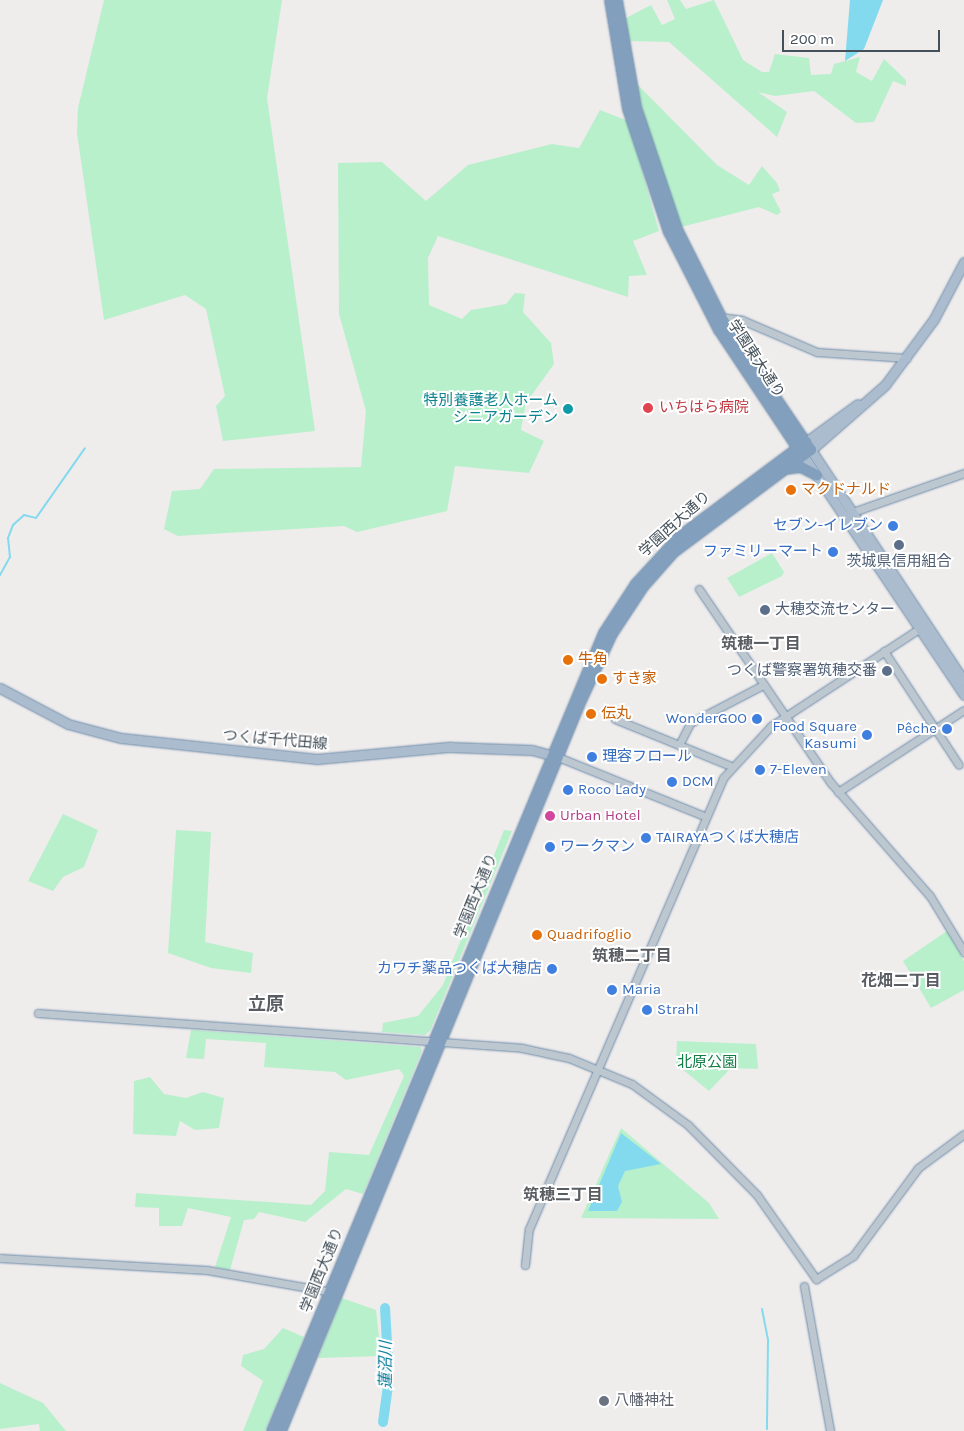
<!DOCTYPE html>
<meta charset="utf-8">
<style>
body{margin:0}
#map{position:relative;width:964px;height:1431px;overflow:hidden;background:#efecec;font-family:Karla,"Noto Sans JP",sans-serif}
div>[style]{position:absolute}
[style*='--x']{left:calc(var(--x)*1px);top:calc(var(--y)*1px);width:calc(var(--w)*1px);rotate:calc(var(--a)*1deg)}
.green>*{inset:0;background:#b8f0cc}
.water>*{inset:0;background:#83daee}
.stream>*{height:2px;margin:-1px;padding:0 1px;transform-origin:1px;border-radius:1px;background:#83daee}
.river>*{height:10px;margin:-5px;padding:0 5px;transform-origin:5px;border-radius:5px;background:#83daee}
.roads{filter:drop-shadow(0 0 1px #6d8ba9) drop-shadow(0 0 1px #6d8ba9)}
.minor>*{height:7px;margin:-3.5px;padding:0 3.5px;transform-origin:3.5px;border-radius:3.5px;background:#bcc7cf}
.major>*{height:9px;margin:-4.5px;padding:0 4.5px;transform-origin:4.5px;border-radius:4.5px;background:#aabccd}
.highway>*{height:10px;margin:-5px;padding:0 5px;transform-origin:5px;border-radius:5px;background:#82a0be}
.dots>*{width:14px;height:14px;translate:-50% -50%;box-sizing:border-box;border:2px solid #fff;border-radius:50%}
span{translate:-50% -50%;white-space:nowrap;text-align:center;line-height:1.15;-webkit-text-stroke:4px #fff;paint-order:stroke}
.street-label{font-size:15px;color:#44505a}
.culture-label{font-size:15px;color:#0d838f}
.right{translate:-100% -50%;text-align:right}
.health-label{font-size:15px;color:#be3a42}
.left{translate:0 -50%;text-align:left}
.food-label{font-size:15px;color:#c56008}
.shop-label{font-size:15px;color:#366cbe}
.service-label{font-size:15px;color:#4e5e75}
.hotel-label{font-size:15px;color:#b23c85}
.park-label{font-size:15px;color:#137d46}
.worship-label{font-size:15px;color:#5b616d}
.neighbourhood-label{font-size:16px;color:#595d62;font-weight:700}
.water-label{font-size:16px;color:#087e9b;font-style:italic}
.quarter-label{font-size:18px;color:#595d62;font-weight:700}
.scale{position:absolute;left:782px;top:30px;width:158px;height:22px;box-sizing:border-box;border:2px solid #44505a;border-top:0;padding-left:6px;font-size:15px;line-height:18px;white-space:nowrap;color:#44505a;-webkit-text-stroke:4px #fff;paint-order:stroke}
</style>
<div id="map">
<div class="green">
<div style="clip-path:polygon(104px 0,282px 0,267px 98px,315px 431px,223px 441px,216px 406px,225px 396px,206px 309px,185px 295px,104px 320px,77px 133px,78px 108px)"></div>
<div style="clip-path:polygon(667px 0,680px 0,686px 9px,714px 0,743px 60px,762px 72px,769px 72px,775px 54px,809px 58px,811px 75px,831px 74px,834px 64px,860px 57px,856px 72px,872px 81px,884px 59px,906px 80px,906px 86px,893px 81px,874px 122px,856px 123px,814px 91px,775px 96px,758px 92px,787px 112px,777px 137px,669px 42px,628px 41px,626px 18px,651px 5px,662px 25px,675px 19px)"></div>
<div style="clip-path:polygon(636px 83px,717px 165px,749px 185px,762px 166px,777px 183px,780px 191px,772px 194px,781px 212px,777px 215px,759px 207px,681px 227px,654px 153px)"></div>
<div style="clip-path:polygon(600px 110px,628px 121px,659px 231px,633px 241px,647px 275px,629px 276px,628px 297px,438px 236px,428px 258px,429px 305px,462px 319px,471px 310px,506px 304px,515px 293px,525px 294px,523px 312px,551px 343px,554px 364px,526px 403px,521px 430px,544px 441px,529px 473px,455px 466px,447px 511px,357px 532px,344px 526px,178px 536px,164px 529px,172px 491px,200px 489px,214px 469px,361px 467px,366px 411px,339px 314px,338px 163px,382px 162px,426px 201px,468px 165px,552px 144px,579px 148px)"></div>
<div style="clip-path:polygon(772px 553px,784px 572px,782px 576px,739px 597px,727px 578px)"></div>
<div style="clip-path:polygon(63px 814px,98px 830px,84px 867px,63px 877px,53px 891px,28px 881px)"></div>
<div style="clip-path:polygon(176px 830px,211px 832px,205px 942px,253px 953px,251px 973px,211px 968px,168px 953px)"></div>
<div style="clip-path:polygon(504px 830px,512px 831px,430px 1031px,425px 1035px,382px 1032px,383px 1023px,418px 1016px,443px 985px)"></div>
<div style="clip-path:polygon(947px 931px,964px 961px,964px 990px,931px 1008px,903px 961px)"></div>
<div style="clip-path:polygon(191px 1030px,421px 1047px,422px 1051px,363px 1194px,346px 1189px,305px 1222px,259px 1212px,254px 1219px,244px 1220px,230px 1270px,215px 1267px,231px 1217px,188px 1208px,182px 1226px,159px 1226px,159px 1208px,135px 1207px,136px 1193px,311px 1205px,325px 1191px,329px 1152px,369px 1155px,404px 1076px,399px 1069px,346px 1080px,335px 1072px,264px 1067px,266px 1043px,206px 1039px,204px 1059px,186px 1058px)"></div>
<div style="clip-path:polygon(677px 1041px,756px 1044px,758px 1069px,731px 1068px,709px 1091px,676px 1064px)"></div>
<div style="clip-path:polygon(150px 1077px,164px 1094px,186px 1098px,203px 1092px,224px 1098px,219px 1128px,195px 1130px,180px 1121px,176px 1136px,133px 1134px,134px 1081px)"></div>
<div style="clip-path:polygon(621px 1128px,709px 1203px,719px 1219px,581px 1218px)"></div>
<div style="clip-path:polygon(342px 1298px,376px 1310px,381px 1356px,318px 1358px)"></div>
<div style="clip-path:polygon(283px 1328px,304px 1337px,265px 1431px,243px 1431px,263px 1381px,241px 1366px,243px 1355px,264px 1349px)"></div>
<div style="clip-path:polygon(0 1383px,43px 1403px,66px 1431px,40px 1431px,39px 1424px,0 1429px)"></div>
</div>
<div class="water">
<div style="clip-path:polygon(850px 0,883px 0,864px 49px,845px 61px)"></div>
<div style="clip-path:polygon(621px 1133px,661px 1164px,625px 1171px,618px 1186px,622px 1202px,617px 1211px,588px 1211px)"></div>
</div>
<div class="stream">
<div style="--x:0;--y:575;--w:21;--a:-61"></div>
<div style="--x:10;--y:557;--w:19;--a:-96"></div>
<div style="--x:8;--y:538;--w:14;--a:-69"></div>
<div style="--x:13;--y:525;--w:15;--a:-42"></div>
<div style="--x:24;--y:515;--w:12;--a:14"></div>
<div style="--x:36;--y:518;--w:85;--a:-55"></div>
<div style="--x:762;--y:1309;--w:33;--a:79"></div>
<div style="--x:768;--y:1341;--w:88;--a:90.7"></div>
</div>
<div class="river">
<div style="--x:383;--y:1422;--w:43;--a:-82.1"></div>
<div style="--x:389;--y:1379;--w:71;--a:-93.2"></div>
</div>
<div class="roads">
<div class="minor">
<div style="--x:719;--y:317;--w:23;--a:7"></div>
<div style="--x:742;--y:320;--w:82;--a:23.1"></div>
<div style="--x:817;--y:352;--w:90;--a:3.8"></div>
<div style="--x:850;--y:513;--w:121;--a:-19.3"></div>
<div style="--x:699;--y:589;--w:235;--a:55.8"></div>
<div style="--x:831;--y:783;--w:150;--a:48.8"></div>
<div style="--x:930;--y:896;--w:66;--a:58.7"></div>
<div style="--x:884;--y:651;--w:136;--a:56.7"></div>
<div style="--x:615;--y:719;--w:125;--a:22.1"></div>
<div style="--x:679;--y:745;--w:25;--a:-63"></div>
<div style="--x:690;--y:723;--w:82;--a:-27.5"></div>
<div style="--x:558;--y:757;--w:157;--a:22"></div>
<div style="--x:838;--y:792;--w:150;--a:-33.1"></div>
<div style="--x:38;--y:1013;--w:485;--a:4.1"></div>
<div style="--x:522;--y:1048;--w:48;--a:12"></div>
<div style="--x:569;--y:1058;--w:68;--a:22.4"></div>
<div style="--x:632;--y:1084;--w:69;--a:36.2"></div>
<div style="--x:688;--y:1125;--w:98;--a:45.4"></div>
<div style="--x:757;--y:1195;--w:103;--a:54.9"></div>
<div style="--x:816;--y:1279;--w:44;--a:-31.9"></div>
<div style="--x:853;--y:1256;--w:109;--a:-53.5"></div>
<div style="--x:918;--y:1168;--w:57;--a:-36.5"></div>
<div style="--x:0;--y:1258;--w:207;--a:3.3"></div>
<div style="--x:207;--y:1270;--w:127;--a:10"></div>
<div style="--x:525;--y:1265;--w:36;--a:-84"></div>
<div style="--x:529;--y:1229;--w:491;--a:-66.7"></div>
<div style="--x:723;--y:778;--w:71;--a:-47.3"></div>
<div style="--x:771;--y:726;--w:181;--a:-33.3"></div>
<div style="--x:804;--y:1286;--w:147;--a:79.8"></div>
</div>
<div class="major">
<div style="--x:964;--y:262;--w:64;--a:117.8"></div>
<div style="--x:934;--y:319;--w:82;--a:126.6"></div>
<div style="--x:885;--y:385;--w:98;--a:138.7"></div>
<div style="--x:811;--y:450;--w:277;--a:56.5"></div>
<div style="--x:806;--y:442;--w:64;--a:-36.2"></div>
<div style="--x:803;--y:455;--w:289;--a:56.1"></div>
<div style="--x:0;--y:688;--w:77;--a:27.9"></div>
<div style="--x:68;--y:724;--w:55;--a:14.8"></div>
<div style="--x:121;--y:738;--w:197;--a:6.1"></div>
<div style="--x:317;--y:759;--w:134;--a:-5.2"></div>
<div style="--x:450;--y:747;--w:82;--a:2.1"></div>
<div style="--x:532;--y:750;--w:27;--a:15"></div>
</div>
<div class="highway">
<div style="--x:610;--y:0;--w:110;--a:80.6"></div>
<div style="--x:628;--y:109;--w:130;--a:71.6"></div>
<div style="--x:669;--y:232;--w:110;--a:63"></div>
<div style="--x:719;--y:330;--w:148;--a:56.3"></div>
<div style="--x:785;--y:469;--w:16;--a:-7"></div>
<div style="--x:801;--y:467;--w:18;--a:27"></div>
<div style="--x:272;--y:1431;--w:864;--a:-67.41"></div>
<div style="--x:604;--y:633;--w:59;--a:-56.9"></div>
<div style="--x:636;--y:584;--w:64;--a:-47.5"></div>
<div style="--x:679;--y:537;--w:159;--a:-36.8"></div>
<div style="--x:281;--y:1431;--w:785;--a:-67.68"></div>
<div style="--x:579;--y:705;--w:78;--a:-65.1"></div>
<div style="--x:612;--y:634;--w:56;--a:-56.6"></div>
<div style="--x:643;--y:587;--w:47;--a:-48.5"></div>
<div style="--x:674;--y:552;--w:171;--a:-36.7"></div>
<div style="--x:811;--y:450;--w:161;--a:-124.1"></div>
<div style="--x:721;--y:317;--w:98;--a:-116.6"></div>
<div style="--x:677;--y:229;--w:129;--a:-108.6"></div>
<div style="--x:636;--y:107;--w:109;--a:-100.1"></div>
</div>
</div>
<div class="dots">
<div style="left:648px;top:408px;background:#e0444e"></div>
<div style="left:568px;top:409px;background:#0f9aa8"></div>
<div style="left:791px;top:490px;background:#e8710a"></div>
<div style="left:893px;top:526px;background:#3f7fe0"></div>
<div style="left:899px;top:545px;background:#5c6f8a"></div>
<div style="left:833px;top:552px;background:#3f7fe0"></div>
<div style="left:765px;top:610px;background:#5c6f8a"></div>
<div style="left:568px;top:660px;background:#e8710a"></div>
<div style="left:887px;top:671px;background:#5c6f8a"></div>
<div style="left:602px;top:679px;background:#e8710a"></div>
<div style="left:591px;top:714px;background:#e8710a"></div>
<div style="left:757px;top:719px;background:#3f7fe0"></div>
<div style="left:947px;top:729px;background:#3f7fe0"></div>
<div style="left:867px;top:735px;background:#3f7fe0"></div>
<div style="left:592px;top:757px;background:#3f7fe0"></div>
<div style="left:760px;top:770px;background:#3f7fe0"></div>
<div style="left:672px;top:782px;background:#3f7fe0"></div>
<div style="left:568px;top:790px;background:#3f7fe0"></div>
<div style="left:550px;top:816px;background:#d1479c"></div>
<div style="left:646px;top:838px;background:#3f7fe0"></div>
<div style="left:550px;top:847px;background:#3f7fe0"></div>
<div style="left:537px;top:935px;background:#e8710a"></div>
<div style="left:552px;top:969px;background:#3f7fe0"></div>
<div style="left:612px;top:990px;background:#3f7fe0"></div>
<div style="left:647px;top:1010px;background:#3f7fe0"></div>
<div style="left:604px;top:1401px;background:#6b7280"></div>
</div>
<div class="street-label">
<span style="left:756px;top:359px;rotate:57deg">学園東大通り</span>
<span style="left:675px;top:524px;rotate:-42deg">学園西大通り</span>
<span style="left:275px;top:740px;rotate:5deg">つくば千代田線</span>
<span style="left:476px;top:896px;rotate:-68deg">学園西大通り</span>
<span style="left:322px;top:1270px;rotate:-68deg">学園西大通り</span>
</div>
<div class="culture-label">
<span class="right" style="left:558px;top:409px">特別養護老人ホーム<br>シニアガーデン</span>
</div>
<div class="health-label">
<span class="left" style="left:659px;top:408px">いちはら病院</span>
</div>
<div class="food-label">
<span class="left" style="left:801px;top:490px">マクドナルド</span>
<span class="left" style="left:578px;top:660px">牛角</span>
<span class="left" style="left:612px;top:679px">すき家</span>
<span class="left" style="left:601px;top:714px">伝丸</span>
<span class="left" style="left:547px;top:935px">Quadrifoglio</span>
</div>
<div class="shop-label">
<span class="right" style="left:883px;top:526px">セブン-イレブン</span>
<span class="right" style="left:823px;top:552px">ファミリーマート</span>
<span class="right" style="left:747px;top:719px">WonderGOO</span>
<span class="right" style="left:857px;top:735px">Food Square<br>Kasumi</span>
<span class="right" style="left:937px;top:729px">Pêche</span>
<span class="left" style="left:602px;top:757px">理容フロール</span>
<span class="left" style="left:770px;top:770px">7-Eleven</span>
<span class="left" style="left:682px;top:782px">DCM</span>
<span class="left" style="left:578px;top:790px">Roco Lady</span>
<span class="left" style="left:656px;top:838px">TAIRAYAつくば大穂店</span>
<span class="left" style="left:560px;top:847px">ワークマン</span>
<span class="right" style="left:542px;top:969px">カワチ薬品つくば大穂店</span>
<span class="left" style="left:622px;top:990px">Maria</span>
<span class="left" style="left:657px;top:1010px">Strahl</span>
</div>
<div class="service-label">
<span style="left:899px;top:562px">茨城県信用組合</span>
<span class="left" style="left:775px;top:610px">大穂交流センター</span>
<span class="right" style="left:877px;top:671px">つくば警察署筑穂交番</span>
</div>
<div class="hotel-label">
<span class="left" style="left:560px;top:816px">Urban Hotel</span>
</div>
<div class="park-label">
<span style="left:707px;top:1063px">北原公園</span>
</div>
<div class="worship-label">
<span class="left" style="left:614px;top:1401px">八幡神社</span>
</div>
<div class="neighbourhood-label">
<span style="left:761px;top:644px">筑穂一丁目</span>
<span style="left:632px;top:956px">筑穂二丁目</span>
<span style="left:901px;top:981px">花畑二丁目</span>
<span style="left:563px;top:1195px">筑穂三丁目</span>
</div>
<div class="water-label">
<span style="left:386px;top:1365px;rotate:-90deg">蓮沼川</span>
</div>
<div class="quarter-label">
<span style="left:266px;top:1004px">立原</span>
</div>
<div class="scale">200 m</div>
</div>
